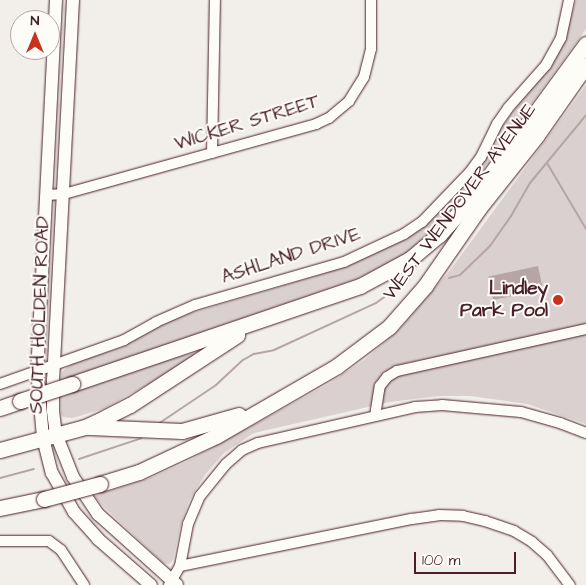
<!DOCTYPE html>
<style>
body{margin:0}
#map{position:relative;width:586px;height:585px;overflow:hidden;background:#f2efeb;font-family:"Architects Daughter",sans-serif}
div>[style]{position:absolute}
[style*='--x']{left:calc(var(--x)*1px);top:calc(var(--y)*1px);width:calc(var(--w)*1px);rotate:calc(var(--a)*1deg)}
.green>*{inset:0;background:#d9d0cf}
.water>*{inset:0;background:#b7a5a6;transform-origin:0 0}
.stream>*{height:2px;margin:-1px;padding:0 1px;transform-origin:1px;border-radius:1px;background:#b7a5a6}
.roads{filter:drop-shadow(0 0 1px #4a1f2b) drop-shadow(0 0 1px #4a1f2b)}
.minor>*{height:10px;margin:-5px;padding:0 5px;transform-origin:5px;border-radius:5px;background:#fdfcf7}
.major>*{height:12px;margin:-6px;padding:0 6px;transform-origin:6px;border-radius:6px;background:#fdfcf7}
.highway>*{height:15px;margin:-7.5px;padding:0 7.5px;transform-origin:7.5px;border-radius:7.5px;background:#fdfcf7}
.bridges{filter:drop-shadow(0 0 1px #4a1f2b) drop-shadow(0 0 1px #4a1f2b)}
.highway-bridge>*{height:15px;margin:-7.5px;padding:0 7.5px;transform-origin:7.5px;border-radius:7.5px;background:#fdfcf7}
.dots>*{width:14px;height:14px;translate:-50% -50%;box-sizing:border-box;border:2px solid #fdfcf7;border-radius:50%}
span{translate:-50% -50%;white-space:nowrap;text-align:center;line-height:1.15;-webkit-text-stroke:4px #fdfcf7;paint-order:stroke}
.street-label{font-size:19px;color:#4a1f2b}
.poi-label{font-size:19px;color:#4a1f2b;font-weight:700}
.right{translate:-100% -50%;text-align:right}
.north{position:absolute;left:10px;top:10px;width:50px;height:50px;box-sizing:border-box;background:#fdfcf7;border:1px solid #b5a4a5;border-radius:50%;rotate:0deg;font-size:14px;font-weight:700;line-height:20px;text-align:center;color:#4a1f2b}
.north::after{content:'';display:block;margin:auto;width:18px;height:22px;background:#c8321e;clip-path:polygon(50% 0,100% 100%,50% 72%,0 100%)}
.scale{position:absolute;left:414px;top:552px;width:102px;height:22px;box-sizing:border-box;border:2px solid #4a1f2b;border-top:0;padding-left:6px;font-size:15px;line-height:18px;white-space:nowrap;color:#4a1f2b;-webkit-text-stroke:4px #fdfcf7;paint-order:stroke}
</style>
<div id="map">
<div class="green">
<div style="clip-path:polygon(576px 0,586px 0,586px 29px,461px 200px,445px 220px,404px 255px,357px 279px,61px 381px,62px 372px,71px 364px,120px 348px,161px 325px,188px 314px,326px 273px,355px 261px,429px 222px,451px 200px,483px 161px,502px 127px,564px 42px)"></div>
<div style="clip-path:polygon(586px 85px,586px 424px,527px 404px,470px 396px,439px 396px,390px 402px,254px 433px,224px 453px,205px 475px,189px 501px,180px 528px,173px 560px,169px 564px,163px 563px,103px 506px,94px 496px,150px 478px,186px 462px,328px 384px,364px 360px,399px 330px,451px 269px)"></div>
<div style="clip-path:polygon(194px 353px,196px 358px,103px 409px,73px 418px,63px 417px,61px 414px,60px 397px,171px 358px)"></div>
</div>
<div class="water">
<div style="left:538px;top:266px;width:24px;height:51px;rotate:78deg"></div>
</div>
<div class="stream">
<div style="--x:547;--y:163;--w:77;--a:59.4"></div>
<div style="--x:449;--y:278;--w:11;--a:-15"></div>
<div style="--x:460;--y:275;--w:42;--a:-44"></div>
<div style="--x:490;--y:246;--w:37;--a:-55"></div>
<div style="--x:511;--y:216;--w:38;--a:-60"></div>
<div style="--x:530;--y:183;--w:88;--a:-50.5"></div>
<div style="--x:158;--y:424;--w:70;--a:-33.9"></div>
<div style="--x:216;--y:385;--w:37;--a:-43"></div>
<div style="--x:243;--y:360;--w:13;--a:-29"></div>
<div style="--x:254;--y:354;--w:20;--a:-11"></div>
<div style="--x:274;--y:350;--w:112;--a:-24.7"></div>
<div style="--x:376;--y:303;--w:41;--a:-36"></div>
<div style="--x:79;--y:459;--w:66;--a:-18.4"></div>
<div style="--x:0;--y:478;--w:35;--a:-15"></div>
</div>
<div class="roads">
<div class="minor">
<div style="--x:212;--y:153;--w:153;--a:-88.9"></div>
<div style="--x:47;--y:195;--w:17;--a:-3"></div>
<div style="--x:64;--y:194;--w:262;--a:-15.5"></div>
<div style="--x:316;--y:124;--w:14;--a:-25"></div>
<div style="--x:329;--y:118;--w:26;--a:-40"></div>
<div style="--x:349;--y:101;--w:28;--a:-58"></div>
<div style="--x:364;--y:77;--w:29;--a:-76"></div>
<div style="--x:371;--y:49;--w:49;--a:-90"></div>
<div style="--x:0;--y:384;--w:132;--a:-19.5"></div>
<div style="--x:124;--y:340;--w:37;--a:-29"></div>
<div style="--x:156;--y:322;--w:43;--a:-23.6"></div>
<div style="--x:195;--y:305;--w:155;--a:-16.1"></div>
<div style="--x:344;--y:262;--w:66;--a:-25"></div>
<div style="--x:404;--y:234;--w:22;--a:-34"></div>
<div style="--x:422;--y:222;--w:69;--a:-46.2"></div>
<div style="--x:470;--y:172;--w:19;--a:-54"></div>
<div style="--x:481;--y:157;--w:37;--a:-64"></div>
<div style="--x:497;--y:124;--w:19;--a:-55"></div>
<div style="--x:508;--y:108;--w:57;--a:-48.5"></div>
<div style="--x:546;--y:65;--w:31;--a:-61"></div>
<div style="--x:561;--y:38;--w:39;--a:-78"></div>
<div style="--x:375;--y:416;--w:30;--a:-81"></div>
<div style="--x:380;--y:386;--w:11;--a:-52"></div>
<div style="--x:387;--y:377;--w:12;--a:-31"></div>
<div style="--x:397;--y:371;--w:194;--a:-12.5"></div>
<div style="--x:0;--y:541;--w:49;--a:0"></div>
<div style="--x:49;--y:541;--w:15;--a:37"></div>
<div style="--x:61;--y:550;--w:42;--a:56.7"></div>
<div style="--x:180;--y:566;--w:237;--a:-11.5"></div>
<div style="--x:412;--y:519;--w:27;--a:-8"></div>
<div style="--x:439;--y:515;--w:24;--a:2"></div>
<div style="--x:463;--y:516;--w:23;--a:13"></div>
<div style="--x:485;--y:521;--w:31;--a:19"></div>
<div style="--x:514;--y:531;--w:21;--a:31"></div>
<div style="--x:532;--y:542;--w:20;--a:41"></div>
<div style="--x:547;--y:555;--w:38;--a:53"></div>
<div style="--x:169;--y:585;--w:22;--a:-60"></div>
<div style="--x:180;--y:566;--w:43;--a:-79.2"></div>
<div style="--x:188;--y:524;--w:30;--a:-67"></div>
<div style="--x:200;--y:496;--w:41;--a:-50.9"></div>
<div style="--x:226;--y:464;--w:21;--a:-41"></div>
<div style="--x:242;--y:450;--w:17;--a:-24"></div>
<div style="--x:258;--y:443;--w:161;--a:-12.9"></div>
<div style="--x:415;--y:407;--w:27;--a:-4"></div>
<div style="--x:442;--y:405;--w:79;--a:5.1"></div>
<div style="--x:521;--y:412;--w:41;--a:15.8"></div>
<div style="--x:560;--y:423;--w:28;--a:21"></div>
</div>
<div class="major">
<div style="--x:56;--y:0;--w:369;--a:92.9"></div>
<div style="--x:37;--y:369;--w:69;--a:85"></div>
<div style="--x:43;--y:438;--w:36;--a:76"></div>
<div style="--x:52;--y:473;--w:45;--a:60.6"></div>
<div style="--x:74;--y:512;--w:36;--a:48"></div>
<div style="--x:98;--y:539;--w:70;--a:41"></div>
<div style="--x:73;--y:0;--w:381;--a:93"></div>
<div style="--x:53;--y:380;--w:31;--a:90"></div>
<div style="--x:53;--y:411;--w:23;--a:83"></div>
<div style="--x:56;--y:434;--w:46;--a:68.4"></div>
<div style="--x:73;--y:477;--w:45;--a:56"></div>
<div style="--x:98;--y:514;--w:106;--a:41.9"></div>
</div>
<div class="highway">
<div style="--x:72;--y:384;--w:304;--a:-18.8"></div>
<div style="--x:360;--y:286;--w:57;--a:-28.4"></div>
<div style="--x:410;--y:259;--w:38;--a:-40"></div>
<div style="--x:439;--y:235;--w:60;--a:-48.4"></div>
<div style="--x:479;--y:190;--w:181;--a:-53.8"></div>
<div style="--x:0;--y:408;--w:21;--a:-19"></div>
<div style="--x:89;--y:427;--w:93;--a:2.5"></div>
<div style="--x:182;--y:431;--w:59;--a:-15.7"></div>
<div style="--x:0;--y:450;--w:88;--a:-15.1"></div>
<div style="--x:85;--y:427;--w:23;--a:-25"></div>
<div style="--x:106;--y:417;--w:27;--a:-27"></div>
<div style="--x:130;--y:405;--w:128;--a:-33.2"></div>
<div style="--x:100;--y:484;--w:41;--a:-17.1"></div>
<div style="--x:139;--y:472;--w:85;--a:-25.1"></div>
<div style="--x:216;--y:436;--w:140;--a:-30"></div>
<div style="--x:337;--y:366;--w:65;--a:-36.9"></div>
<div style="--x:389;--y:327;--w:55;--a:-48.7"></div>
<div style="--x:425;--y:286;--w:95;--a:-55.3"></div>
<div style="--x:479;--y:208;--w:93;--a:-51.5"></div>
<div style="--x:537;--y:135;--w:85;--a:-55"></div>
<div style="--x:0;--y:508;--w:45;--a:-11.6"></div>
</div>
</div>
<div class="bridges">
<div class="highway-bridge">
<div style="--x:20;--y:401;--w:55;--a:-18.1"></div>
<div style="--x:44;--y:499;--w:58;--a:-15"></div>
</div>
</div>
<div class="dots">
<div style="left:558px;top:300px;background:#c8321e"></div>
</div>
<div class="street-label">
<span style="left:247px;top:123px;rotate:-17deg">WICKER STREET</span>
<span style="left:460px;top:202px;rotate:-53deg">WEST WENDOVER AVENUE</span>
<span style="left:291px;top:256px;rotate:-18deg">ASHLAND DRIVE</span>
<span style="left:40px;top:315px;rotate:-88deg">SOUTH HOLDEN ROAD</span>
</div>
<div class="poi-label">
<span class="right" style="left:548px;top:300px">Lindley<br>Park Pool</span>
</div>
<div class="north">N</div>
<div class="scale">100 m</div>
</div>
